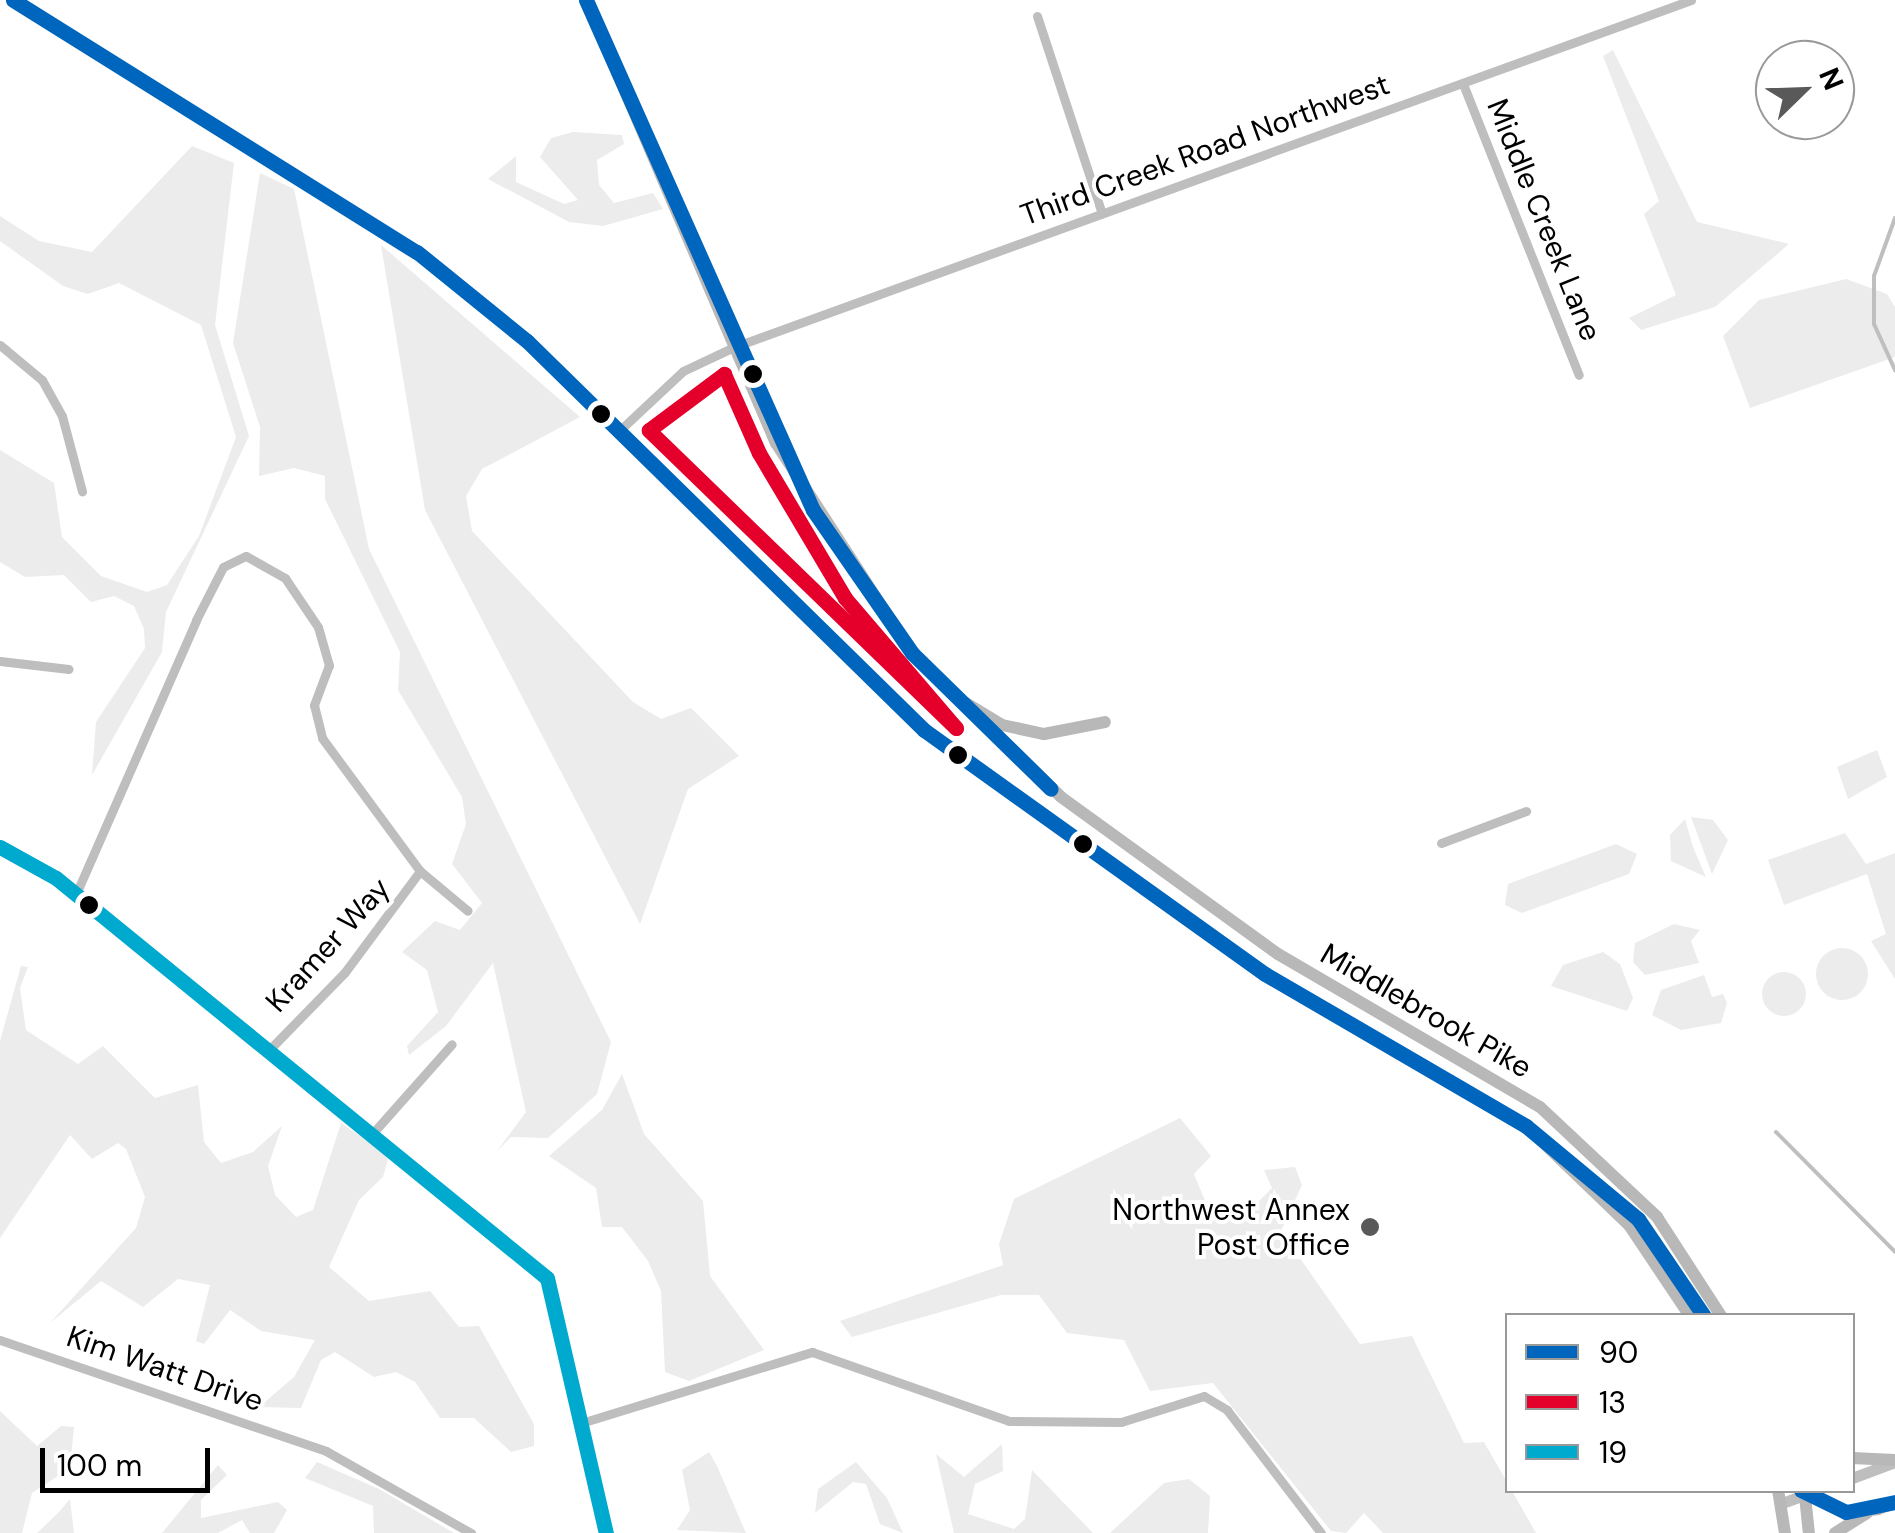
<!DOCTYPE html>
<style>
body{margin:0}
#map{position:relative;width:1895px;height:1533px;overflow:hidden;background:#fff;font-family:"DM Sans",sans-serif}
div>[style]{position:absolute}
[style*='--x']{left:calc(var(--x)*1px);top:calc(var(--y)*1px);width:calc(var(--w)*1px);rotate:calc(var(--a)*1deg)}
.green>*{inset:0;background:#ececec}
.round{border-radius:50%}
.stream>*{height:4px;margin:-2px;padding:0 2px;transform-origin:2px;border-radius:2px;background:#bfbfbf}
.minor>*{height:9px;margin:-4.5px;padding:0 4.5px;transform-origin:4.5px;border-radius:4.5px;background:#bebebe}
.tertiary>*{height:11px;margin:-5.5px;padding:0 5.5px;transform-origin:5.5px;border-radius:5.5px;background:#bebebe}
.secondary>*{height:12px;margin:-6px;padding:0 6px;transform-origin:6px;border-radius:6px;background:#b8b8b8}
.bus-1>*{height:15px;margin:-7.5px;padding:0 7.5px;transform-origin:7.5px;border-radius:7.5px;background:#0065bd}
.bus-2>*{height:15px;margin:-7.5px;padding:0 7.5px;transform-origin:7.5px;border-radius:7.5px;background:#e4002b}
.bus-3>*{height:15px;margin:-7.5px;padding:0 7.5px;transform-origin:7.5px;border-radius:7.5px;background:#00a9ce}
.dots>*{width:28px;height:28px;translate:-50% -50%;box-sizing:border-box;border:5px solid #fff;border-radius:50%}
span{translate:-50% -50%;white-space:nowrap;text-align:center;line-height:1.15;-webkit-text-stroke:8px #fff;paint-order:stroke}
.street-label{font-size:30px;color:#000}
.poi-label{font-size:30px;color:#000}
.right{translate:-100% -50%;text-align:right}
.legend{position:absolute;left:1505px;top:1313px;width:350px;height:180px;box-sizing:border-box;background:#fff;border:2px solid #999;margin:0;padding:12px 18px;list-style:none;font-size:30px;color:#000}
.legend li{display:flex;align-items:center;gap:20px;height:50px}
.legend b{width:50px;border:2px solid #999}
.north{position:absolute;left:1755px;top:40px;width:100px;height:100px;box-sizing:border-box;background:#fff;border:2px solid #999;border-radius:50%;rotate:67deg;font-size:28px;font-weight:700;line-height:40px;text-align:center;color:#000}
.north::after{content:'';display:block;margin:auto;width:35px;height:45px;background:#595959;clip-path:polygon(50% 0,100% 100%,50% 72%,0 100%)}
.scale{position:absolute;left:40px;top:1448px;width:170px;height:45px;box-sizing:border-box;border:5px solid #000;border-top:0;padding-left:12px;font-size:30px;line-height:35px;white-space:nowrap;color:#000;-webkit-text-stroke:8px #fff;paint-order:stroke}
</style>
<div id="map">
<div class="green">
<div style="clip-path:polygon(1613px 50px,1697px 222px,1789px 244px,1715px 307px,1641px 330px,1629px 318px,1676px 295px,1644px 214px,1659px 201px,1603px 56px)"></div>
<div style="clip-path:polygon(573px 132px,622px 135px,624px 144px,597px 160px,599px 185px,614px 203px,653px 193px,663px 209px,603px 226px,569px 222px,488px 179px,516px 156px,516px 182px,564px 204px,578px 200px,540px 157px,551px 138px)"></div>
<div style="clip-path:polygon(192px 146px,234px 163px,215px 325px,249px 436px,166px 612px,162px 652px,92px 775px,96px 722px,145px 648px,144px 629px,134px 606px,114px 596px,91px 602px,64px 575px,25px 577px,0 562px,0 450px,54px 483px,62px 537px,101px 576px,147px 592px,167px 585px,199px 536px,236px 437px,201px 325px,119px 283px,88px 294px,63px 286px,0 241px,0 216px,39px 241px,92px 252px)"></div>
<div style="clip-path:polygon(260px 173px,294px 189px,369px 549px,611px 1042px,597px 1094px,548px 1138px,511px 1137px,497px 1151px,526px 1112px,493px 963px,446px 1026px,409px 1055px,407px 1046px,438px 1012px,427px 970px,402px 952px,435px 921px,460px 930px,482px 903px,452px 864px,466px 824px,462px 797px,398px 690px,400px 652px,325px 499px,325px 476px,294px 468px,259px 476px,260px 427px,233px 343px)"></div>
<div style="clip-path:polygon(381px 245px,580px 417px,482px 469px,466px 496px,472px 531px,633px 702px,661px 719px,691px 708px,739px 756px,688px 789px,640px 924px,425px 510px)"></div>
<div style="clip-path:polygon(1846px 279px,1887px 294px,1895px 307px,1895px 357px,1750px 408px,1723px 336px,1759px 300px)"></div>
<div style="clip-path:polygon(1877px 750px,1887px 777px,1848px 799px,1837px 767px)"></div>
<div style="clip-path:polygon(1691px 817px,1713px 820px,1728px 840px,1712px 874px)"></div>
<div style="clip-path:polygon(1685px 819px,1693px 847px,1706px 877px,1671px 861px,1670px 835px)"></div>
<div style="clip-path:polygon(1845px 833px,1866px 864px,1895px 853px,1895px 979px,1871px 941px,1886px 934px,1867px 874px,1784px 905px,1768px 860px)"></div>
<div style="clip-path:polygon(1616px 844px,1637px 854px,1629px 874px,1522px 913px,1505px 905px,1508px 884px)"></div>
<div style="clip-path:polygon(1674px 924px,1700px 930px,1691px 941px,1699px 963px,1645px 975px,1633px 962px,1635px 943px)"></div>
<div class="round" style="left:1816px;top:948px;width:52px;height:52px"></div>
<div style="clip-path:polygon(1603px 952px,1620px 964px,1633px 998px,1627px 1011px,1551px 986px,1563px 965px)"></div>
<div style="clip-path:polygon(21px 966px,28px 967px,20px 988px,26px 1030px,78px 1064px,103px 1046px,155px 1098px,198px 1085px,204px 1142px,221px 1163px,253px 1152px,282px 1126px,268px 1166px,275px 1195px,296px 1217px,313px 1210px,341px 1123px,375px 1146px,388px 1159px,383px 1177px,359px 1200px,329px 1267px,369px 1301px,430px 1291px,459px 1327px,479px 1326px,534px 1424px,534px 1446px,511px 1452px,474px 1418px,440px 1418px,415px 1382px,396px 1372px,374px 1377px,335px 1352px,321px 1360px,301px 1408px,259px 1407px,294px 1377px,315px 1340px,261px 1331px,230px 1310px,204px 1344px,196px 1341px,210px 1285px,178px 1279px,143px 1307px,101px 1281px,50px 1323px,136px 1228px,145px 1197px,126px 1149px,118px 1143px,92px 1159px,70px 1135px,0 1238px,0 1041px)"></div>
<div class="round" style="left:1762px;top:972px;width:44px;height:44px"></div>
<div style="clip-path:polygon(1704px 975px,1712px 997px,1723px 994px,1727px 1003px,1721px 1023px,1681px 1030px,1652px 1015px,1661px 990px)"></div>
<div style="clip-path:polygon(622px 1074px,644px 1134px,703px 1201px,710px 1276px,764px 1350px,689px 1381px,665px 1372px,661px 1291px,648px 1261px,622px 1227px,602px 1227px,596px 1188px,549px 1156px,602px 1110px)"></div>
<div style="clip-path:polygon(1180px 1118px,1211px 1156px,1194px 1174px,1210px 1213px,1242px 1218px,1272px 1188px,1264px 1170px,1295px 1167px,1302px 1185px,1281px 1231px,1360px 1344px,1412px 1336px,1464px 1443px,1484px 1442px,1536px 1533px,1383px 1533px,1364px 1513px,1346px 1533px,1331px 1531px,1213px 1383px,1150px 1391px,1124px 1340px,1067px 1333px,1039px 1295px,1001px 1295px,852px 1337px,840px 1321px,1003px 1265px,999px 1244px,1014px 1199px)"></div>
<div style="clip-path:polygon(0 1411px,37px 1446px,61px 1426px,74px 1427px,70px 1468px,32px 1493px,22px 1533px,0 1533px)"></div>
<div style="clip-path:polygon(1002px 1444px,1003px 1471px,975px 1484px,968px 1514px,1014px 1529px,1025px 1519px,1032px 1470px,1093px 1533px,954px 1533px,936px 1454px,964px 1477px)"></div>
<div style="clip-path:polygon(709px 1452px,717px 1466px,746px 1533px,677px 1530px,690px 1510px,682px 1470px)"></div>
<div style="clip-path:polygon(317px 1462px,379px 1489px,454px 1533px,374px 1533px,373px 1506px,305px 1478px)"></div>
<div style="clip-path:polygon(856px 1462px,887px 1498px,903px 1533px,880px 1524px,866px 1484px,853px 1482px,815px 1513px,818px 1489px)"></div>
<div style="clip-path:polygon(218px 1465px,227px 1475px,201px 1500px,201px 1518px,278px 1502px,287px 1510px,274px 1533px,250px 1533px,242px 1520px,218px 1533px,162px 1533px)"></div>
<div style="clip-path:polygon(1189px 1479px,1210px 1496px,1208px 1533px,1110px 1533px,1164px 1483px)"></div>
<div style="clip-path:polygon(70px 1499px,74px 1533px,37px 1533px,58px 1513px)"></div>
</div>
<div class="stream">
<div style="--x:1895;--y:218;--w:62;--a:109.9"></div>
<div style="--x:1874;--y:276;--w:48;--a:90"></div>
<div style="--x:1874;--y:324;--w:51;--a:65.5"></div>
<div style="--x:1776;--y:1132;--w:169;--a:45.2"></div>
</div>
<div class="minor">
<div style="--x:1037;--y:16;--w:208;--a:71.8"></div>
<div style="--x:1463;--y:84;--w:313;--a:68.3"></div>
<div style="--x:0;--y:345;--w:55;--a:39.8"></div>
<div style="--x:42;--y:380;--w:41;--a:60.9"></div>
<div style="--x:62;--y:416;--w:78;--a:75.1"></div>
<div style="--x:620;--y:430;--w:86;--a:-43.1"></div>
<div style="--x:683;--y:371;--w:56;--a:-25.2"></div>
<div style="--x:734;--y:347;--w:1018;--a:-19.93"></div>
<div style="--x:0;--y:661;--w:69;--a:6.6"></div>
<div style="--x:1441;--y:843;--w:91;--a:-20.6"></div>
<div style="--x:0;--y:847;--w:64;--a:29"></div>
<div style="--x:56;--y:878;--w:633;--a:39.17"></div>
<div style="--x:547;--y:1278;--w:262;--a:77"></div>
<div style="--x:76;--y:894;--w:299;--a:-66.3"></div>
<div style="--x:196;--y:620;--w:59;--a:-63"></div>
<div style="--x:223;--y:567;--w:25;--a:-26"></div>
<div style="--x:246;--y:556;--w:45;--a:29.4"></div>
<div style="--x:285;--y:578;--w:59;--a:56"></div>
<div style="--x:318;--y:627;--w:40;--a:74"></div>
<div style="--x:329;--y:665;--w:43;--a:110.6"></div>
<div style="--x:314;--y:705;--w:34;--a:76"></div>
<div style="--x:322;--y:738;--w:165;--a:53.6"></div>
<div style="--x:420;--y:871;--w:62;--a:39.8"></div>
<div style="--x:269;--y:1050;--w:109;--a:-45.7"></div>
<div style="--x:345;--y:972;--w:126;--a:-53.4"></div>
<div style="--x:372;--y:1134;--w:120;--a:-48.4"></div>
<div style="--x:0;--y:1340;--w:344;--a:18.8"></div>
<div style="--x:326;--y:1451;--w:167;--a:29.5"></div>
<div style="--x:581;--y:1423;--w:242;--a:-17.1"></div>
<div style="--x:812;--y:1352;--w:209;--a:19.3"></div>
<div style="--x:1009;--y:1421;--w:112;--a:0.5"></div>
<div style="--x:1121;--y:1422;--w:87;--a:-17.4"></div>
<div style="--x:1204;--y:1396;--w:27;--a:31"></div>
<div style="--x:1227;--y:1410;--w:155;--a:52.6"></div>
</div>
<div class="tertiary">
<div style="--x:1852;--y:1478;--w:46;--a:-20.4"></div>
<div style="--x:1782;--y:1503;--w:37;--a:-20"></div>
<div style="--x:1878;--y:1509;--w:18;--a:-22"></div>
</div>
<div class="secondary">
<div style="--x:13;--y:0;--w:476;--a:32"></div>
<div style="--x:417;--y:252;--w:141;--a:39"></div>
<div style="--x:527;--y:341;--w:556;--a:44.42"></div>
<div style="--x:924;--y:730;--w:419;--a:35.6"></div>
<div style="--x:1265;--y:974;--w:302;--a:30.2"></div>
<div style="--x:1526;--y:1126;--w:143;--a:43.9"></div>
<div style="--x:1629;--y:1225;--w:110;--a:56.2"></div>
<div style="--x:586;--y:0;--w:482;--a:66.8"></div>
<div style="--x:776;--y:443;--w:250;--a:57.1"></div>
<div style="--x:912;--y:653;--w:207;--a:44"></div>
<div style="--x:1061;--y:797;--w:268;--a:35.9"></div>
<div style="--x:1278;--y:954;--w:303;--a:30.3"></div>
<div style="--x:1540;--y:1107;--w:161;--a:43.2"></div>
<div style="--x:1657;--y:1217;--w:118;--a:57.1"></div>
<div style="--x:966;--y:703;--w:42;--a:31.4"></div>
<div style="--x:1002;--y:725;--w:43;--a:12.1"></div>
<div style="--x:1044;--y:734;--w:62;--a:-11.1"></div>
<div style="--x:1616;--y:1201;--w:145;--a:52.6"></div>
<div style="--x:1852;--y:1458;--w:43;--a:2.7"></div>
<div style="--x:1778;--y:1490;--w:44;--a:80.8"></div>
<div style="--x:1800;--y:1490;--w:51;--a:25.6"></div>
<div style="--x:1846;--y:1512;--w:32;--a:-5"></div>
<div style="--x:1805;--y:1496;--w:37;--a:84"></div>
<div style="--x:1835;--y:1533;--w:38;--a:-32"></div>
</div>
<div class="bus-1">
<div style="--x:13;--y:0;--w:476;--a:32"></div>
<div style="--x:417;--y:252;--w:141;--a:39"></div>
<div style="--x:527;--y:341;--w:556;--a:44.42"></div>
<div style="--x:924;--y:730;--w:419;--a:35.6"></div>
<div style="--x:1265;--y:974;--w:302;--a:30.2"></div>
<div style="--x:1526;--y:1126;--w:146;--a:39.7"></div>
<div style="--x:1638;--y:1219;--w:117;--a:55.8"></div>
<div style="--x:586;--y:0;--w:558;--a:66.01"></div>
<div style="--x:813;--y:510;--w:174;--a:55.3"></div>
<div style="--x:912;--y:653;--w:194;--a:44.4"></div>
<div style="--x:1801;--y:1490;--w:50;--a:26.1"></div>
<div style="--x:1846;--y:1512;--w:50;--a:-11.5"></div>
</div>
<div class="bus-2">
<div style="--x:724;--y:374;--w:86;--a:66.1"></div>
<div style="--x:759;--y:453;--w:169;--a:59.3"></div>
<div style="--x:845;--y:598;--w:171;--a:49.5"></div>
<div style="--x:956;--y:728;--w:428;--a:-135.9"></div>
<div style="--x:649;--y:430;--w:94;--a:-36.7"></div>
</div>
<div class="bus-3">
<div style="--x:0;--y:847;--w:64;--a:29"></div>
<div style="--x:56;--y:878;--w:633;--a:39.17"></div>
<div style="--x:547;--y:1278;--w:262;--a:77"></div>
</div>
<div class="dots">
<div style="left:753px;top:374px;background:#000"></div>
<div style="left:601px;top:414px;background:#000"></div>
<div style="left:958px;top:755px;background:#000"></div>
<div style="left:1083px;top:844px;background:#000"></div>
<div style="left:89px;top:905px;background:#000"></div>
<div style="left:1370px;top:1227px;background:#595959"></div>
</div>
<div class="street-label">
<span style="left:1205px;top:150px;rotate:-20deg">Third Creek Road Northwest</span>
<span style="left:1544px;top:220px;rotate:68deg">Middle Creek Lane</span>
<span style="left:328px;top:945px;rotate:-48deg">Kramer Way</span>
<span style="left:1426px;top:1011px;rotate:30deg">Middlebrook Pike</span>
<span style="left:165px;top:1369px;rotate:19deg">Kim Watt Drive</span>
</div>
<div class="poi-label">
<span class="right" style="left:1350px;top:1227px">Northwest Annex<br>Post Office</span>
</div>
<ul class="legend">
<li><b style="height:12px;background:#0065bd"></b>90</li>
<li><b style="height:12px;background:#e4002b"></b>13</li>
<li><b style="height:12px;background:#00a9ce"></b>19</li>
</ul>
<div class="north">N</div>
<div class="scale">100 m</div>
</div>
